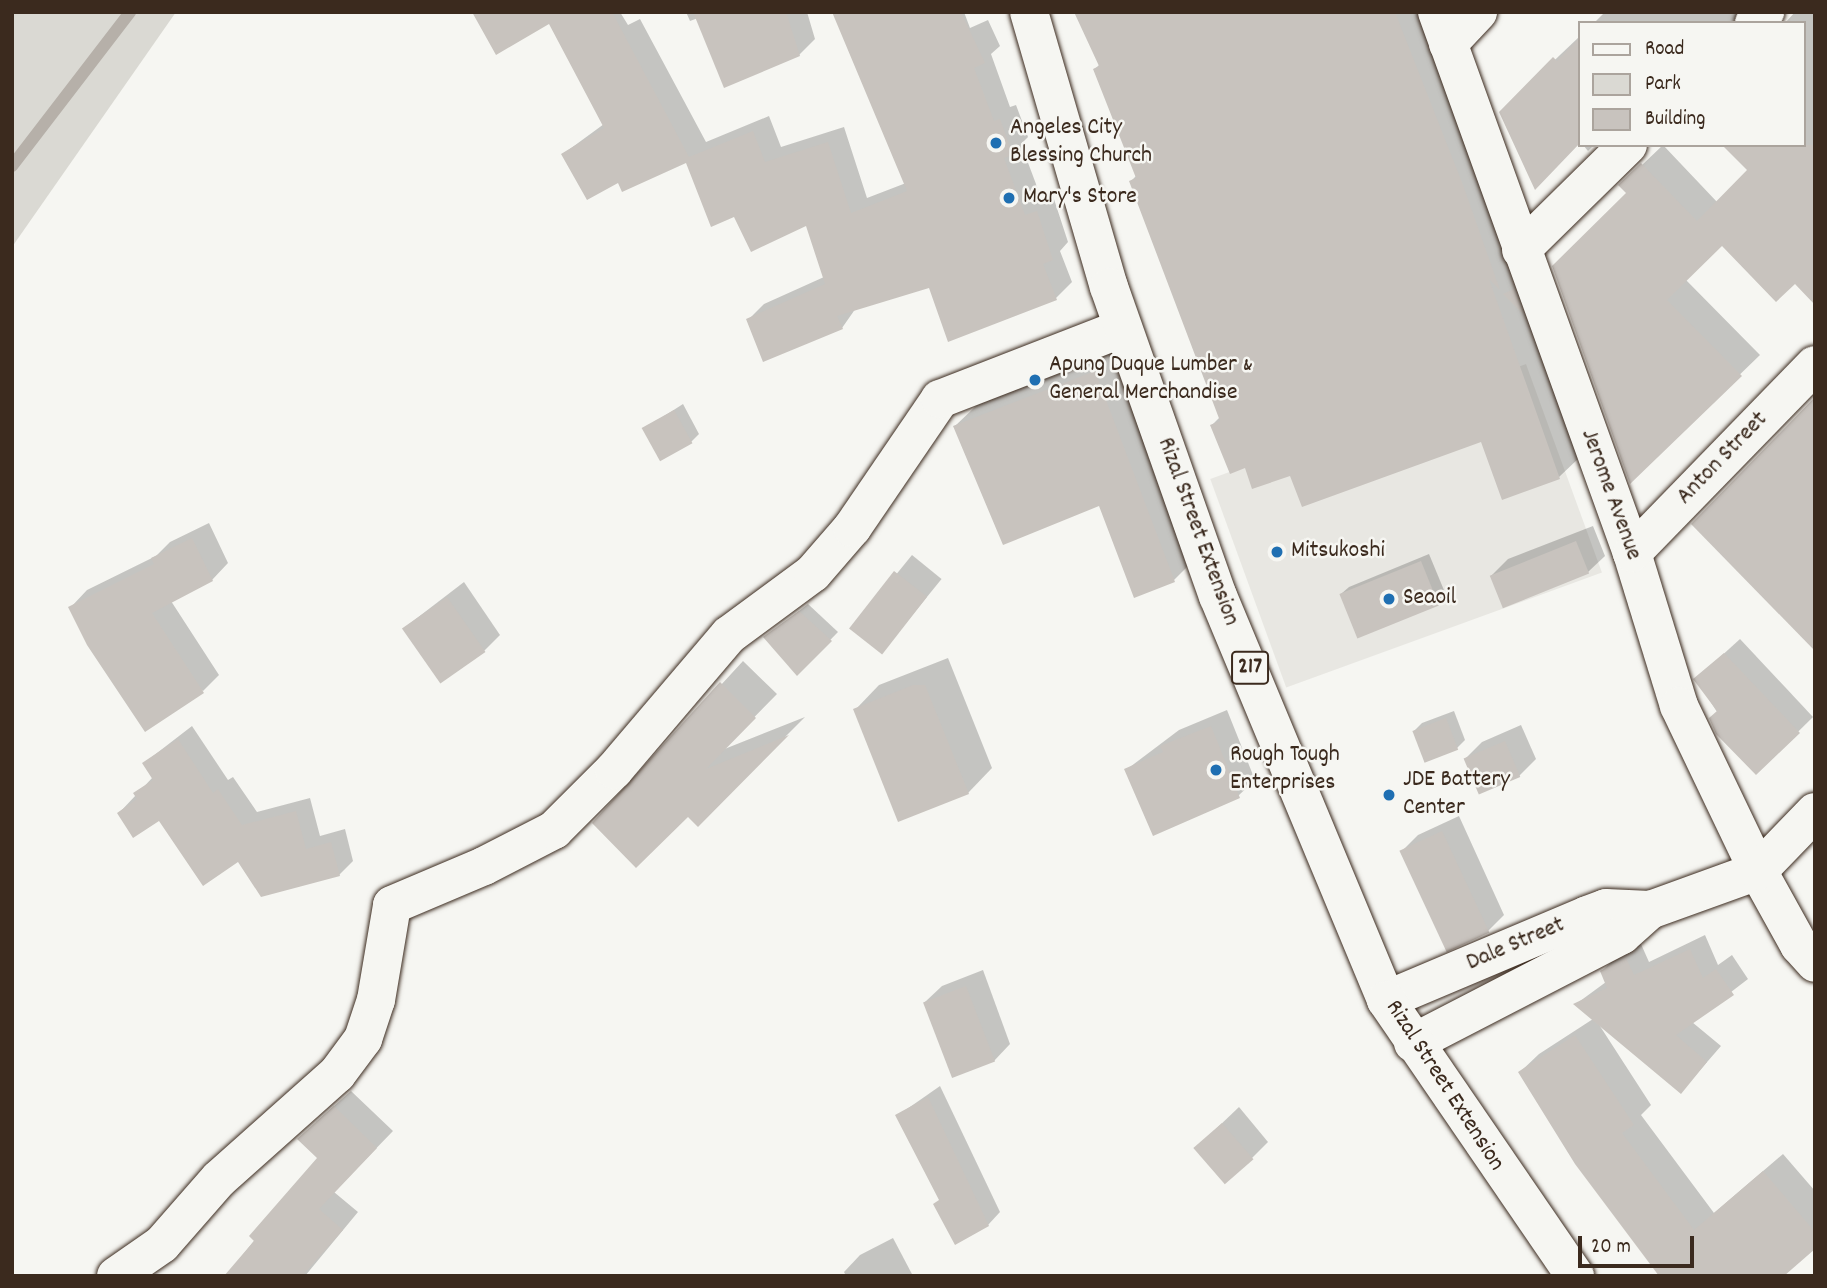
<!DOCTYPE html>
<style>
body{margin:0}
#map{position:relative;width:1827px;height:1288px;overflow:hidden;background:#f6f6f2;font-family:Dekko,sans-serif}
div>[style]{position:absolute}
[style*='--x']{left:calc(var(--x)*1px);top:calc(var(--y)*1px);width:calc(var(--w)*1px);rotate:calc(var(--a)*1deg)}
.built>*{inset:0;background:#e8e7e2;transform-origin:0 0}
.green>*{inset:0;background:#dad9d3}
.shadow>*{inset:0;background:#0003;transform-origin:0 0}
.stream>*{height:12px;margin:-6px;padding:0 6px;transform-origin:6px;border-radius:6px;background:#b6b0a9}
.building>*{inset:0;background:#c8c3be;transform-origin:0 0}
.roads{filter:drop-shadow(0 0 2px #3b2a1e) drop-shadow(0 0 2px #3b2a1e)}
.street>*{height:38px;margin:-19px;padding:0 19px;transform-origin:19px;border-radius:19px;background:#f6f6f2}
.primary>*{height:38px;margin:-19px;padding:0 19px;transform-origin:19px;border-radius:19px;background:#f6f6f2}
.dots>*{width:19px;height:19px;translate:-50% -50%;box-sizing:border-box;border:4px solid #f6f6f2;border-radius:50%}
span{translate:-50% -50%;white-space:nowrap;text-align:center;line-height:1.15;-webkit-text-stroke:5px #f6f6f2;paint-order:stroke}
.shield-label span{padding:2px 5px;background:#f6f6f2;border:2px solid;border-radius:5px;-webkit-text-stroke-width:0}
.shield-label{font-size:23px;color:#3b2a1e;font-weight:700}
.poi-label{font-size:24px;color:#3b2a1e}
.left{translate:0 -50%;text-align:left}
.street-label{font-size:24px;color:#3b2a1e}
.frame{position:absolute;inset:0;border:14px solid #3b2a1e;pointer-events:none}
.legend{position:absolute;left:1578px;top:21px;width:228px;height:126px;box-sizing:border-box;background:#f6f6f2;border:2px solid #aba49d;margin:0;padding:9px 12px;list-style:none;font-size:21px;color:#3b2a1e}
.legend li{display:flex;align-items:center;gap:14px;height:35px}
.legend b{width:35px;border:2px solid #aba49d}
.scale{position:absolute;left:1578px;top:1236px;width:116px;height:32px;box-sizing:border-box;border:4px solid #3b2a1e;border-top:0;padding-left:9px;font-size:21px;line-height:24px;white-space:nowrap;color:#3b2a1e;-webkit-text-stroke:5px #f6f6f2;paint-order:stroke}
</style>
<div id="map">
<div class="built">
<div style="left:1526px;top:364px;width:222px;height:336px;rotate:70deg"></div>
</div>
<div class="green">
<div style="clip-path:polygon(12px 12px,176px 12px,12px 247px)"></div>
</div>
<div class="shadow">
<div style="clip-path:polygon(474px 12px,620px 12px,628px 25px,640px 19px,706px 142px,769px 116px,781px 147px,844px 127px,867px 198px,906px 183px,834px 12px,964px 12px,970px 28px,988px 20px,1000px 46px,991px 54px,1010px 107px,1016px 105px,1028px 137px,1021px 144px,1042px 200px,1053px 196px,1068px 242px,1060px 251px,1072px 282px,1056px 298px,930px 285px,856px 308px,842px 328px,748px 320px,764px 304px,824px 277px,807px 224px,735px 215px,687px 161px,619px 180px,563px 154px,604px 124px,548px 18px)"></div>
<div style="clip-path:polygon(686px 12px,807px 12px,815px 39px,799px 55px,698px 18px,690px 21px)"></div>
<div style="clip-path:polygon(1076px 12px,1422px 12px,1579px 458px,1559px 477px,1482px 440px,1291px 474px,1246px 466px,1212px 425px,1220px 417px,1131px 181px,1137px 175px,1095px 69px,1100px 64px)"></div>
<div style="clip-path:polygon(1605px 12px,1757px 12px,1771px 23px,1594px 23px)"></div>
<div style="clip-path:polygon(1795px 12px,1815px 12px,1815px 299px,1795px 282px,1722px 244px,1685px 279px,1760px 355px,1631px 480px,1628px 193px,1621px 185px,1663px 145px,1718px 203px,1804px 145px,1804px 23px,1785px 23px)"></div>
<div style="clip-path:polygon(1580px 36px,1580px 143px,1521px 92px)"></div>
<div style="clip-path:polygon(1583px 145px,1594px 145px,1588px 151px)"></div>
<div style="clip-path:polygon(1116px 350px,1196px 558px,1174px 580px,1100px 503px,955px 426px,977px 405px)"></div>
<div style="clip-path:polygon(683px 404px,699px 434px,691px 442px,644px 429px)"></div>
<div style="clip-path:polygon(209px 523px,228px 563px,212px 580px,171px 601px,219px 675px,203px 691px,71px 607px,87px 590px,156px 556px,170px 542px)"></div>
<div style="clip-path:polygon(1593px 526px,1605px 556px,1588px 572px,1491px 576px,1508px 559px)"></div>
<div style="clip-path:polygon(1429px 554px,1446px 595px,1438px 603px,1341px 594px,1349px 587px)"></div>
<div style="left:912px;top:555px;width:38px;height:95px;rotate:39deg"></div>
<div style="clip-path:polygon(464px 582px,500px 635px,484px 651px,404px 628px)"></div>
<div style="clip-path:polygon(808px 604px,838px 632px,797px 674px,766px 637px)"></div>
<div style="clip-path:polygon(1740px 639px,1813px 717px,1756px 773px,1696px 679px)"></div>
<div style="clip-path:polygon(948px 658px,992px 768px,968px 793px,855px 710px,879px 685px)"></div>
<div style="clip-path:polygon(743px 661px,777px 694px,722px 750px,805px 717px,698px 824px,688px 814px,594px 823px)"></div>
<div style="clip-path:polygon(1227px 710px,1255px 780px,1238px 796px,1126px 770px,1179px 730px)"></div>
<div style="clip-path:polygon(1454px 711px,1465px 740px,1457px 748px,1414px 731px,1422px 723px)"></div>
<div style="clip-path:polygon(1521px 725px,1536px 759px,1519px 776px,1465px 759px,1482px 742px)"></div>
<div style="clip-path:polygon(192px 726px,228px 780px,233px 777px,257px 812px,310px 798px,320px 836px,345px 829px,353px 861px,339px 875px,238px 859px,159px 819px,119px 813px,153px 777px,144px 763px)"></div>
<div style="clip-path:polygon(1459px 816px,1504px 915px,1488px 931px,1401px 852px,1418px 835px)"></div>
<div style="clip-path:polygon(1705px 935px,1718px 965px,1732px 955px,1748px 979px,1692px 1022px,1721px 1046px,1681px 1092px,1598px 1023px,1651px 1105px,1641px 1115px,1714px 1213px,1783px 1154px,1815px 1191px,1815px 1246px,1668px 1276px,1520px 1072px,1539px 1054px,1593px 1019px,1576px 1004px,1606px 982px,1602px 971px,1617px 956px,1641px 944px,1649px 962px)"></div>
<div style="clip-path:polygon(983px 970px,1010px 1044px,994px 1061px,925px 1002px,942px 986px)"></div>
<div style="clip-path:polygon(940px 1086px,1000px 1212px,988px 1225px,941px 1199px,897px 1116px)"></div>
<div style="clip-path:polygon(351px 1091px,393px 1131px,334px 1192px,358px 1212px,305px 1276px,226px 1276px,320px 1158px,316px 1122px)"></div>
<div style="clip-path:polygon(1239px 1107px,1268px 1142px,1252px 1158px,1196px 1148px)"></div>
<div style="clip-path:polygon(893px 1238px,913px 1276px,846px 1276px,844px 1272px,860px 1255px)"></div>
</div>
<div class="stream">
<div style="--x:12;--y:166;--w:194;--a:-52.5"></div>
</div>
<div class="building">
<div style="clip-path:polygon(472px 12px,612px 12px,689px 157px,753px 131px,765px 162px,828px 142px,851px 213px,907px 191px,832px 12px,961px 12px,985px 63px,974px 68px,994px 121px,1000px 119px,1013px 155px,1004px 158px,1025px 215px,1037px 211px,1053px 260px,1043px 264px,1057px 300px,948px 342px,929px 288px,837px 316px,843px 329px,763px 362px,746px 319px,825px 284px,806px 226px,751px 252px,734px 217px,711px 227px,686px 163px,622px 192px,618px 183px,587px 200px,561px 154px,604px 128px,549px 24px,496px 55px)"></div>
<div style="clip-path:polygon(693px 12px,786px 12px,800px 56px,724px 88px)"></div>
<div style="clip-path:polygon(1074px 12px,1395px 12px,1463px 185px,1500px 290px,1489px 279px,1560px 479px,1502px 500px,1481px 442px,1302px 507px,1290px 476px,1252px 489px,1245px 468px,1230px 474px,1210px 425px,1220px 421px,1129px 181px,1136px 178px,1093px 69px,1099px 66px)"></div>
<div style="clip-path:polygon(1580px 37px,1580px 143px,1535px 190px,1499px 112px,1553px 57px,1557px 61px)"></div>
<div style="clip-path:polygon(1722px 145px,1815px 145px,1815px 305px,1795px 284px,1776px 302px,1722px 246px,1667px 300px,1742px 376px,1630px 484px,1552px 266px,1626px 193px,1618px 185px,1641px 163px,1697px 221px,1747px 170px)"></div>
<div style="clip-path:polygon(1514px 289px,1523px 314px,1503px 294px)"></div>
<div style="clip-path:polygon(1095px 371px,1175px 582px,1134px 598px,1099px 506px,1003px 545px,953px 426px)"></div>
<div style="clip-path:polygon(1815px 397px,1815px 651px,1691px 524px)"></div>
<div style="left:674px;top:410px;width:38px;height:37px;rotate:61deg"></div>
<div style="clip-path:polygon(192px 538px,213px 581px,152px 613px,204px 693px,145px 732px,87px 645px,68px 607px,154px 564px,151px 558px)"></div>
<div style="left:1576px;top:541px;width:35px;height:93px;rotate:68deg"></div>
<div style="left:1421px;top:561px;width:48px;height:88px;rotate:68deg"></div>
<div style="left:894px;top:571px;width:42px;height:73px;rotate:38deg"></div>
<div style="left:447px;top:597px;width:67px;height:55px;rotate:55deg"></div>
<div style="clip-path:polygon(799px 611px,832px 641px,797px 676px,763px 637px)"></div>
<div style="clip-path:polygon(1724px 653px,1800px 733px,1756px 775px,1716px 734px,1709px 718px,1717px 711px,1693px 679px)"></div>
<div style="clip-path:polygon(720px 682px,756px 718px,706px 769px,789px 735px,698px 827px,688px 817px,636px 868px,592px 823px)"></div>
<div style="clip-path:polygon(913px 685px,925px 685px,969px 794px,898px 822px,853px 709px)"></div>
<div style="left:1446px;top:718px;width:34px;height:36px;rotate:69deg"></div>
<div style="clip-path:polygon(1211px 726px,1240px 798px,1153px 836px,1124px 769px,1163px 752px,1160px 746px)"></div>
<div style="clip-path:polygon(178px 739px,213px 793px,218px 789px,242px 825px,296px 811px,306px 849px,331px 842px,340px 876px,261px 897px,238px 862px,203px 886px,159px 821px,133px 838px,117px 813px,137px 799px,133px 793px,153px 780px,142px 763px)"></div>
<div style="left:1505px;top:741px;width:39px;height:45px;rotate:67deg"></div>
<div style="left:1442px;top:831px;width:112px;height:47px;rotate:65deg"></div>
<div style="clip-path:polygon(1690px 949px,1703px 978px,1716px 969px,1734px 995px,1676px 1035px,1707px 1062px,1681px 1094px,1573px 1004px,1607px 988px,1600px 971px,1626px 958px,1634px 975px)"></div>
<div style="left:966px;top:986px;width:81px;height:46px;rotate:69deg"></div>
<div style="clip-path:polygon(1575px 1035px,1634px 1125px,1622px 1133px,1694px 1230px,1763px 1171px,1815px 1232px,1815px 1249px,1784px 1276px,1659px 1276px,1575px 1164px,1518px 1072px)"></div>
<div style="clip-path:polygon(928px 1097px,989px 1226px,955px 1245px,933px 1204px,939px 1200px,895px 1115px)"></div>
<div style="clip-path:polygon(334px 1106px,377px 1148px,319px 1209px,343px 1230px,302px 1276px,224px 1276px,254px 1241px,249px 1236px,317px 1158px,297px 1139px)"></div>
<div style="left:1222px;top:1123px;width:48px;height:38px;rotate:49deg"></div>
</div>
<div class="roads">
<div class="street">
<div style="--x:1437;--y:12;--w:575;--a:70.18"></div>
<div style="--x:1632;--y:553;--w:160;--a:72.9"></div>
<div style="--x:1679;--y:706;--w:183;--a:64.4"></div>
<div style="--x:1758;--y:871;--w:85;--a:61"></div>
<div style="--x:1799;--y:945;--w:24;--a:48"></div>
<div style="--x:1754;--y:23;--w:16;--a:-45"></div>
<div style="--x:1448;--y:44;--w:44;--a:-46.8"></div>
<div style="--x:1521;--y:250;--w:150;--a:-44.5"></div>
<div style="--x:1632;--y:553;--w:262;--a:-45.8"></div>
<div style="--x:1386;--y:1000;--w:218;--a:-22.9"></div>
<div style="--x:1587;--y:915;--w:20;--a:-20"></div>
<div style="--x:1606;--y:908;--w:44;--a:2.6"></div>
<div style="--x:1650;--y:910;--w:115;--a:-19.9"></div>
<div style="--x:1758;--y:871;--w:82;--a:-46"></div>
<div style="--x:1413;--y:1043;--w:235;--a:-27.3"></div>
<div style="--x:1622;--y:935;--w:38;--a:-42"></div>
<div style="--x:116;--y:1276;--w:56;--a:-34.8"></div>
<div style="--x:162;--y:1244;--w:86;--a:-48.8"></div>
<div style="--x:219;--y:1179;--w:158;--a:-41.7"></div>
<div style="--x:337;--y:1074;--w:44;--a:-53.4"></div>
<div style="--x:363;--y:1039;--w:41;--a:-71.6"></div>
<div style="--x:376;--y:1000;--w:96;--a:-80.4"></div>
<div style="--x:392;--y:905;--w:100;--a:-23"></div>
<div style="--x:484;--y:866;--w:79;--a:-27.2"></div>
<div style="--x:554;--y:830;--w:85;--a:-45"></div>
<div style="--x:614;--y:770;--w:177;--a:-49.6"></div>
<div style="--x:729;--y:635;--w:104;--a:-36.4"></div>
<div style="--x:813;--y:573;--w:60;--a:-49.1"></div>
<div style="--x:852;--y:528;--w:156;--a:-55.7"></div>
<div style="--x:940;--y:399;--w:196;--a:-21.2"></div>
</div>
<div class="primary">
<div style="--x:1029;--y:12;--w:286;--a:73.8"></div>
<div style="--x:1109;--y:287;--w:328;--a:70.6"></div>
<div style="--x:1218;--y:596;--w:438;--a:67.4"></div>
<div style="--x:1386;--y:1000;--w:335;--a:55.6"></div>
</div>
</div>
<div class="dots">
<div style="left:996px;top:143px;background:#1f6fb2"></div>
<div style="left:1009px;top:198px;background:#1f6fb2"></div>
<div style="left:1035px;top:380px;background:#1f6fb2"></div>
<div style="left:1277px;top:552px;background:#1f6fb2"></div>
<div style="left:1389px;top:599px;background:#1f6fb2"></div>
<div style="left:1216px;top:770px;background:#1f6fb2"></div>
<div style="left:1389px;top:795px;background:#1f6fb2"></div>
</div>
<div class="shield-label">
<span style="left:1250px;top:668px">217</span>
</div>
<div class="poi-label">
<span class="left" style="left:1010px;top:143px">Angeles City<br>Blessing Church</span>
<span class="left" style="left:1023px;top:198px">Mary's Store</span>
<span class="left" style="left:1049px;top:380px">Apung Duque Lumber &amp;<br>General Merchandise</span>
<span class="left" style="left:1291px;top:552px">Mitsukoshi</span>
<span class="left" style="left:1403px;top:599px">Seaoil</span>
<span class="left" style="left:1230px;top:770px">Rough Tough<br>Enterprises</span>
<span class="left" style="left:1403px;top:795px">JDE Battery<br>Center</span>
</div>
<div class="street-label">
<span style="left:1723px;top:459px;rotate:-46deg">Anton Street</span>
<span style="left:1610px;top:495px;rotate:70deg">Jerome Avenue</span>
<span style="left:1197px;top:532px;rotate:70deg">Rizal Street Extension</span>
<span style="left:1516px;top:945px;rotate:-23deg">Dale Street</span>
<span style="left:1444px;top:1086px;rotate:57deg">Rizal Street Extension</span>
</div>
<div class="frame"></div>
<ul class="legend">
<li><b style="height:9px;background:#f6f6f2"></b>Road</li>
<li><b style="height:19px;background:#dad9d3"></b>Park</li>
<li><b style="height:19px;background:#c8c3be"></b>Building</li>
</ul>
<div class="scale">20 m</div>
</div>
